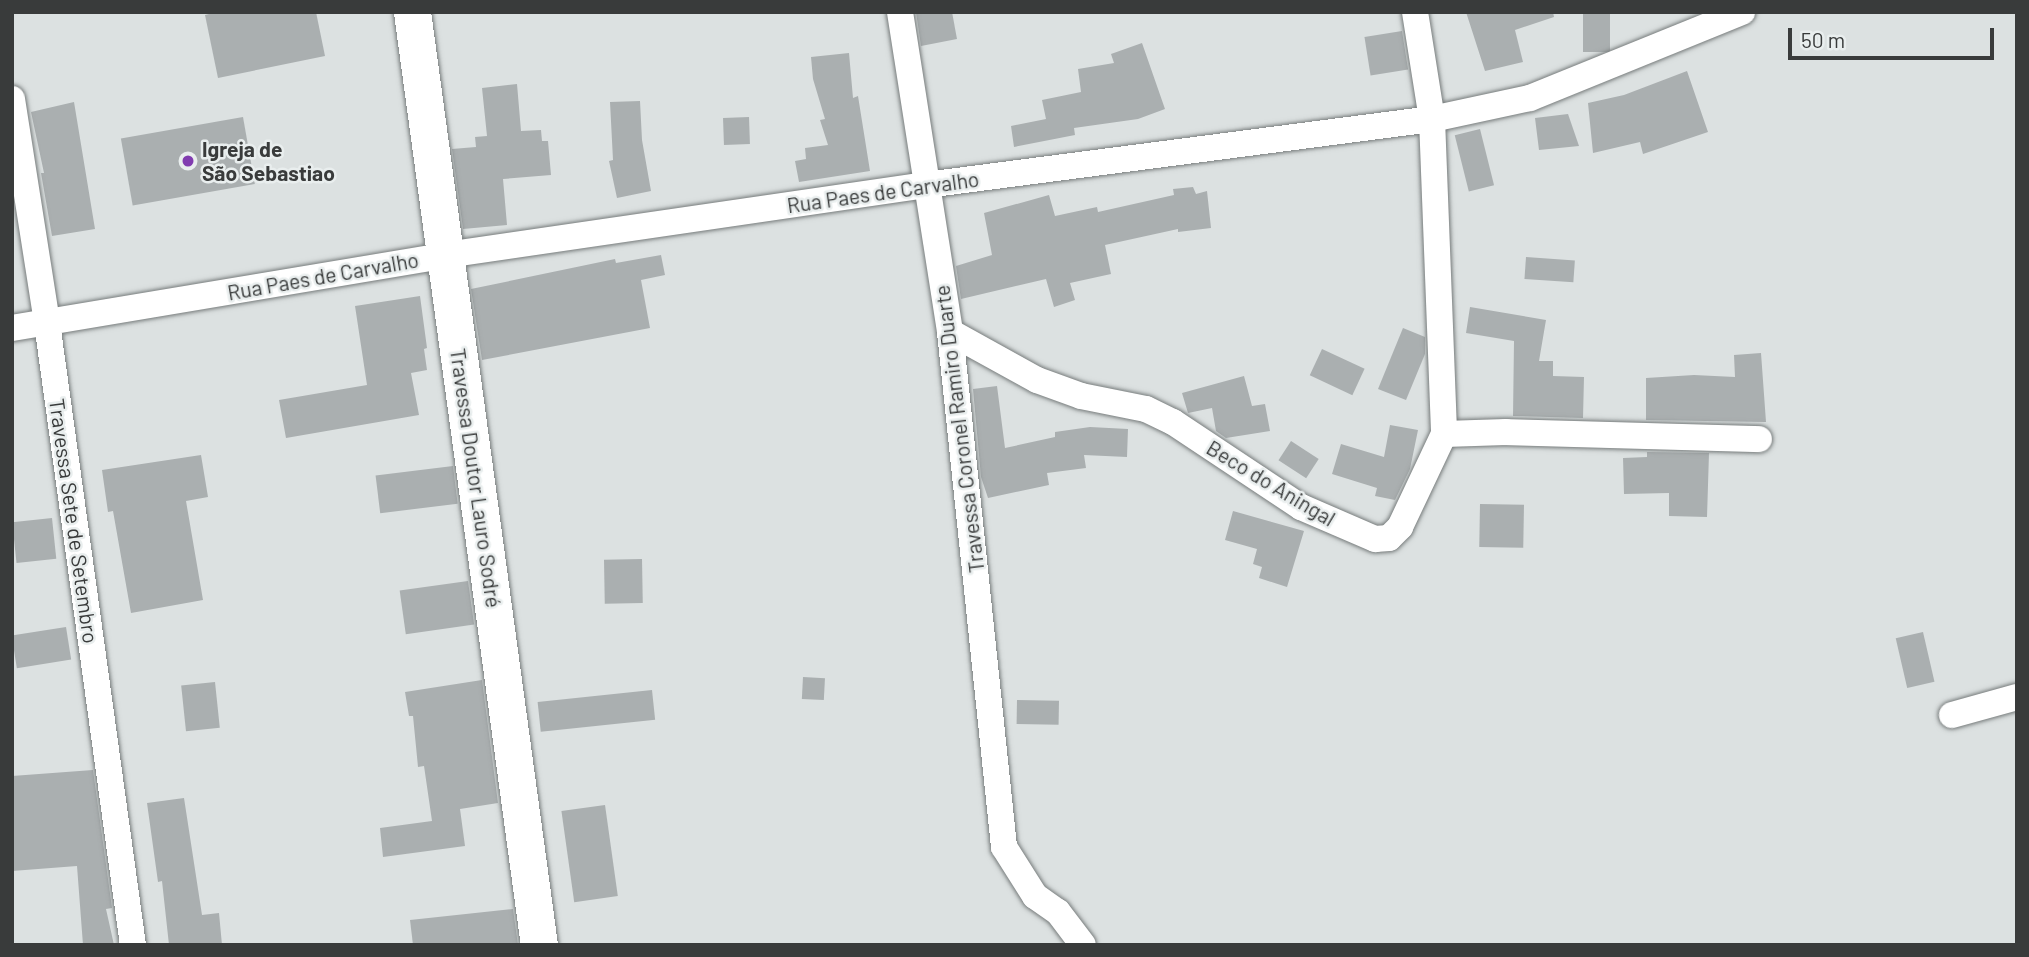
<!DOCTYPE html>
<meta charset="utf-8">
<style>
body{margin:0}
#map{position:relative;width:2029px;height:957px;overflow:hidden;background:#dce1e1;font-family:Barlow,sans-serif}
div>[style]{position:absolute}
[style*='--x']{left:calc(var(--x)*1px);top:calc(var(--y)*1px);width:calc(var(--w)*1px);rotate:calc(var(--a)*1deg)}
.building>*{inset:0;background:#aaafb0;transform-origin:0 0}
.roads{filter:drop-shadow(0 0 2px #777c7c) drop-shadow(0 0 2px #777c7c)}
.street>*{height:26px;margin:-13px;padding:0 13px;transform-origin:13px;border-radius:13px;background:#fff}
.secondary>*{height:37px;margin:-18.5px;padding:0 18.5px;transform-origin:18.5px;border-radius:18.5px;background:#fff}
.dots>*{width:19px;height:19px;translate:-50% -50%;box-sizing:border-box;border:4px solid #e9eeee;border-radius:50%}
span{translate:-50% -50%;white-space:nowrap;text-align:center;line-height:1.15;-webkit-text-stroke:5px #e9eeee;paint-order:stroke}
.poi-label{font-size:21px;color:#393b3b;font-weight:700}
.left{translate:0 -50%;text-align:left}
.street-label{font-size:21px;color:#393b3b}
.frame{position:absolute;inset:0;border:14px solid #393b3b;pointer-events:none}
.scale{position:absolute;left:1788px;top:28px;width:206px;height:32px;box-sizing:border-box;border:4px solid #393b3b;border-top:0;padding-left:9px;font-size:21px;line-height:24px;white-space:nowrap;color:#393b3b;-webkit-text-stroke:5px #e9eeee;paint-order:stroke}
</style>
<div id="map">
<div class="building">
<div style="clip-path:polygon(217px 12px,316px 12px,325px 56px,218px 78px,205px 15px)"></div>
<div style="clip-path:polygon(916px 12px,952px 12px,957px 39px,921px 46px)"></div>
<div style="clip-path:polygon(1466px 12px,1553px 12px,1554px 17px,1515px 30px,1523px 62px,1485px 71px)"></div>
<div style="left:1583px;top:12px;width:27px;height:40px"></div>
<div style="left:1402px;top:31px;width:39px;height:38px;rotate:81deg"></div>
<div style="clip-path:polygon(1142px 43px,1165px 109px,1138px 119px,1074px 128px,1075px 135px,1014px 147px,1011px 126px,1046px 119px,1042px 100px,1081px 92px,1078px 69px,1114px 63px,1111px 54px)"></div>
<div style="clip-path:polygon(849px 53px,853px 98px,858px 96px,870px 171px,799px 182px,795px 161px,806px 159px,805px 148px,828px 145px,820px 120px,825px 119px,813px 79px,811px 57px)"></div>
<div style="clip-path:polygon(1687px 71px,1708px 132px,1643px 154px,1640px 142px,1593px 153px,1588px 103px,1624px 95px)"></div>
<div style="clip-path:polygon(517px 84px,521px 131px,541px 130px,542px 141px,548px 141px,551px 175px,503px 179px,507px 225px,463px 229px,452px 149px,476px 147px,475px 137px,487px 136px,482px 88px)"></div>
<div style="clip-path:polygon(640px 101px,642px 140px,651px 191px,617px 198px,609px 161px,613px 160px,610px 102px)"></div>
<div style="clip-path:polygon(74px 102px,95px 229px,52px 236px,41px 173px,44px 173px,31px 112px)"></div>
<div style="clip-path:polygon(1568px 114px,1579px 146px,1539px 150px,1535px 118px)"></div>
<div style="left:243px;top:117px;width:68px;height:124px;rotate:80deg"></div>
<div style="left:749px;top:117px;width:27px;height:26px;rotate:88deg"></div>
<div style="left:1480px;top:129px;width:58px;height:26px;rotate:76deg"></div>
<div style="clip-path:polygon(1193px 187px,1196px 194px,1207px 191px,1211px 228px,1178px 232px,1178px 229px,1105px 245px,1111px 274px,1070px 283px,1075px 300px,1054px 307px,1046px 279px,961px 299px,956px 266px,992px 255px,984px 213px,1049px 195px,1055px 216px,1097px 207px,1098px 212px,1174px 195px,1173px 189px)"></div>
<div style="clip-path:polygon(661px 255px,665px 275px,641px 280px,650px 328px,482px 360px,471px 289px,615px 259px,616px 263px)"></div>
<div style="left:1526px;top:257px;width:49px;height:22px;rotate:4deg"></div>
<div style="clip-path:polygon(420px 296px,427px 348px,424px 349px,427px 370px,411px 373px,419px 415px,286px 438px,279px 400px,367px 385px,355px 306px)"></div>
<div style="clip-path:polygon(1470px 307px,1546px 320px,1539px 361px,1553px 361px,1553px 376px,1584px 377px,1583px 418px,1513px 416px,1514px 341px,1466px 333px)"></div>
<div style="clip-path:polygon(1403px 328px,1425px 337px,1425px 354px,1406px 400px,1378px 389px)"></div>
<div style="left:1322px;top:349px;width:47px;height:29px;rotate:25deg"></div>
<div style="clip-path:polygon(1761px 353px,1766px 422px,1646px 420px,1646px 378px,1694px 375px,1735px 377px,1734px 355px)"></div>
<div style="clip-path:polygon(1244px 376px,1252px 406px,1265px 404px,1270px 431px,1226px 438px,1216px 431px,1212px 408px,1188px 413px,1182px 393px)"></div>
<div style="clip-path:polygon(997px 386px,1005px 448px,1055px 437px,1055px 432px,1090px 427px,1128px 429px,1127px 457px,1084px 455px,1086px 468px,1047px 473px,1049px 485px,988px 498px,981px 477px,973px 389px)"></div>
<div style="clip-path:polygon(1390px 425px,1418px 430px,1410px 469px,1395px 500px,1375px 496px,1377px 488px,1332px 474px,1341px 444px,1384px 457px)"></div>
<div style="left:1291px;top:441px;width:33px;height:23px;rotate:33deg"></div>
<div style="clip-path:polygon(1647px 452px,1709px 453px,1707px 517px,1669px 516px,1669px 493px,1624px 494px,1623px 458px,1647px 457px)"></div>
<div style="clip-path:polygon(201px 455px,208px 497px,186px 501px,203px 600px,131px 613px,113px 511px,108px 512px,102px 470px)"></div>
<div style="left:453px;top:466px;width:38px;height:78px;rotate:83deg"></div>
<div style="left:1480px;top:504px;width:44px;height:43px;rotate:1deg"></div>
<div style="clip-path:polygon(1233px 511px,1304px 531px,1287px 587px,1259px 578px,1262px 567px,1253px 564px,1257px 549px,1225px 540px)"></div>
<div style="left:52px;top:518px;width:41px;height:40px;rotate:84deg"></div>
<div style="left:642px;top:559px;width:44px;height:38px;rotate:89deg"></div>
<div style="left:468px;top:581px;width:44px;height:69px;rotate:82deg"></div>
<div style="left:66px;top:627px;width:33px;height:55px;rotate:81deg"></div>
<div style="left:1923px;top:632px;width:51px;height:28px;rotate:77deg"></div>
<div style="left:803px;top:677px;width:22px;height:22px;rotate:3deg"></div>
<div style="clip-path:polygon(482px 680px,498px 803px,460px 809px,465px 846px,383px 857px,380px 828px,432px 821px,424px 766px,418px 767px,413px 716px,409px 716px,405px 692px)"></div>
<div style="left:215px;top:682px;width:46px;height:34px;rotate:84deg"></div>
<div style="left:652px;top:690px;width:30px;height:115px;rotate:84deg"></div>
<div style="left:1017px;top:700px;width:42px;height:24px;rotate:1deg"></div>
<div style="clip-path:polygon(93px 770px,112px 908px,106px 909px,114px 945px,83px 945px,77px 866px,12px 871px,12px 776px)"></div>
<div style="clip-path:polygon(184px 798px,202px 915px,219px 913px,222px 945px,169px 945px,162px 881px,158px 882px,147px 803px)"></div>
<div style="left:605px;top:805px;width:92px;height:44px;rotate:82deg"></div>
<div style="clip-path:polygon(513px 909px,518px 945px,413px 945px,410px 920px)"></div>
</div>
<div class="roads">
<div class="street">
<div style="--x:900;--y:12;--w:324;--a:81.1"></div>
<div style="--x:950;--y:332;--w:518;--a:84.01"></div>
<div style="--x:1004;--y:847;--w:58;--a:57.7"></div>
<div style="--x:1035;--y:896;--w:28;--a:35"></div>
<div style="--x:1058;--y:912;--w:41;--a:52.9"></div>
<div style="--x:1415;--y:12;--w:108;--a:81"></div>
<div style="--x:1432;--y:119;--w:315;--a:87.8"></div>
<div style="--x:12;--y:99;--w:227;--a:81.1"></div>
<div style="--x:47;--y:323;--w:628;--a:82.13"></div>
<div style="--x:12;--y:328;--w:440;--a:-9.5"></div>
<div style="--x:446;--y:255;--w:485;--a:-8.3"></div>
<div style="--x:926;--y:185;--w:510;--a:-7.43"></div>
<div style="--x:1432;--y:119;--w:100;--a:-12.1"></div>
<div style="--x:1530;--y:98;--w:229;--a:-22.1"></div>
<div style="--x:950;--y:332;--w:99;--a:28.9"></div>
<div style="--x:1037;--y:380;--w:47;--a:20"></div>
<div style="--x:1081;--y:396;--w:66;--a:11.3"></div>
<div style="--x:1146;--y:409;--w:30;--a:26"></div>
<div style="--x:1173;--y:422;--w:154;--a:33.6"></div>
<div style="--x:1301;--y:507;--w:81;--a:23.4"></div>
<div style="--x:1375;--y:539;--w:14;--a:-4"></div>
<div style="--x:1389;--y:538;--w:16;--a:-45"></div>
<div style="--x:1400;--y:527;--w:103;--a:-64.7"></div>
<div style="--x:1444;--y:434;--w:62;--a:-1.8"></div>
<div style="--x:1506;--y:432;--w:253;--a:1.6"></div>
<div style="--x:1952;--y:715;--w:67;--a:-15.5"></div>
</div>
<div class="secondary">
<div style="--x:412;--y:12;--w:942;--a:82.25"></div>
</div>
</div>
<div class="dots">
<div style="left:188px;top:161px;background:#813cb0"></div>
</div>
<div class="poi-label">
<span class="left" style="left:202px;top:161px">Igreja de<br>São Sebastiao</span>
</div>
<div class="street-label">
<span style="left:883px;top:192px;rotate:-8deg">Rua Paes de Carvalho</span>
<span style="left:323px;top:276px;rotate:-10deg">Rua Paes de Carvalho</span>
<span style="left:959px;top:429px;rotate:-97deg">Travessa Coronel Ramiro Duarte</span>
<span style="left:476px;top:478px;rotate:82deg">Travessa Doutor Lauro Sodré</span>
<span style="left:1271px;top:483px;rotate:31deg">Beco do Aningal</span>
<span style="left:74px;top:521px;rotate:82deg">Travessa Sete de Setembro</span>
</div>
<div class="frame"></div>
<div class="scale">50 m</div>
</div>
